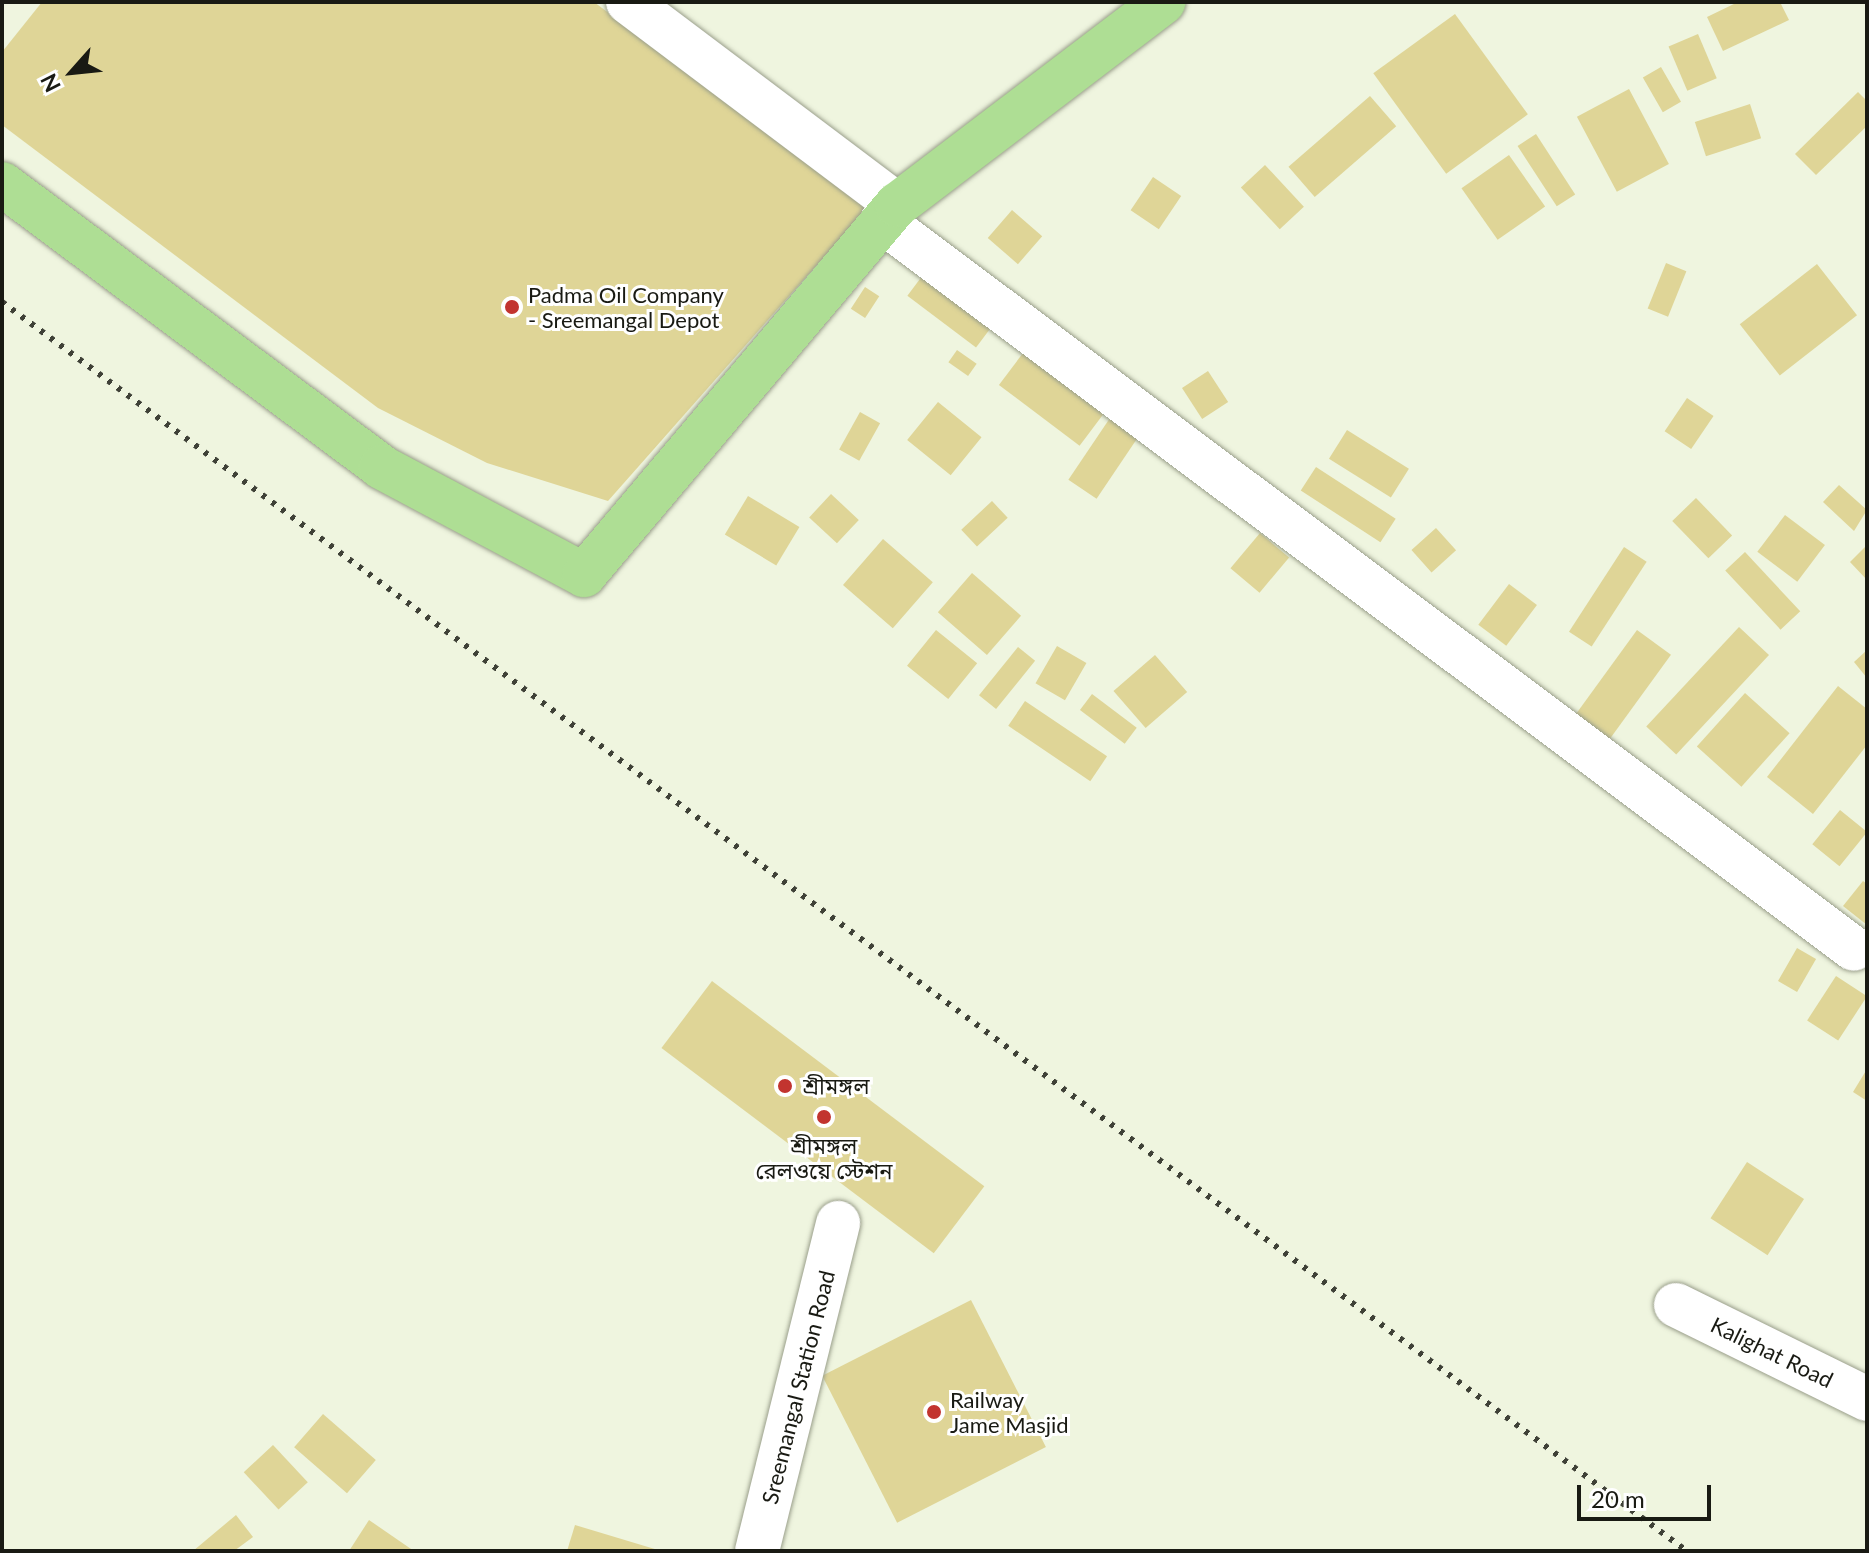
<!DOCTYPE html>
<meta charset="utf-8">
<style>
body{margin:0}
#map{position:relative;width:1869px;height:1553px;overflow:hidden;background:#eff5df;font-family:Lato,"Noto Sans Bengali",sans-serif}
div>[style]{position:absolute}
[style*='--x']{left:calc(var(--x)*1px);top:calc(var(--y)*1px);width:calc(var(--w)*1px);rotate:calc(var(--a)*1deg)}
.building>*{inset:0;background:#dfd597;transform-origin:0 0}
.roads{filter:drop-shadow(0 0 2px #9a9f8b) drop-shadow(0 0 2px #9a9f8b)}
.minor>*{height:44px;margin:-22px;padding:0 22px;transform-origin:22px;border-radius:22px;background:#fff}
.major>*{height:44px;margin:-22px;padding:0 22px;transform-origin:22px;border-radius:22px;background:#aede94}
.rail>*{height:6px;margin-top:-3px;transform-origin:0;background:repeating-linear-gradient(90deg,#3f4137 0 4px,transparent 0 12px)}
.dots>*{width:22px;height:22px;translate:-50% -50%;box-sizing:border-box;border:4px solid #fff;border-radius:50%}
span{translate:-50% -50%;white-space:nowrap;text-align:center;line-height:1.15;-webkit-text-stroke:6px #fff;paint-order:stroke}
.poi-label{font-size:22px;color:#191a13}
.left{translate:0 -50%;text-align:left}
.street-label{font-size:22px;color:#191a13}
.frame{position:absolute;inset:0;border:4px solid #191a13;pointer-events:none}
.north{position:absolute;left:32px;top:32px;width:80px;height:80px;-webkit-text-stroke:6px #fff;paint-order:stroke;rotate:243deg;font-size:22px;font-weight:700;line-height:32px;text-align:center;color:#191a13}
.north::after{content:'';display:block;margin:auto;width:28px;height:36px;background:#191a13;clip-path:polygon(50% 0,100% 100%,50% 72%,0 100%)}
.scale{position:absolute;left:1577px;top:1485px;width:134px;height:36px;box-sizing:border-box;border:4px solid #191a13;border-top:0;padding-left:10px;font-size:24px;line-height:28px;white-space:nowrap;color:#191a13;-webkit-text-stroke:6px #fff;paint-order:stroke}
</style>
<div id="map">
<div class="building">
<div style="clip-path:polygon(42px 2px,594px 2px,868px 207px,608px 501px,487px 463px,378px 408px,2px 125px,2px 52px)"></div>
<div style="clip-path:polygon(1738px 2px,1780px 2px,1789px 20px,1723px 51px,1707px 17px)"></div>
<div style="left:1455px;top:14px;width:124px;height:101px;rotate:54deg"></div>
<div style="left:1698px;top:34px;width:48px;height:32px;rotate:67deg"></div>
<div style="left:1661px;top:67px;width:40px;height:21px;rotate:60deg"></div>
<div style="left:1629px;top:89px;width:85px;height:59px;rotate:62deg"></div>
<div style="clip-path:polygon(1858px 92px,1867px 101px,1867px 126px,1816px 175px,1795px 154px)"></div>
<div style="left:1370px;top:96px;width:40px;height:108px;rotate:49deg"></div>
<div style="left:1750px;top:104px;width:36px;height:58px;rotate:72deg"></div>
<div style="left:1536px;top:134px;width:72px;height:22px;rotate:57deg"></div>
<div style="left:1509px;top:155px;width:63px;height:58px;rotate:55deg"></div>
<div style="left:1265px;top:165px;width:57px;height:33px;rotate:47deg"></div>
<div style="left:1153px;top:177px;width:34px;height:40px;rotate:34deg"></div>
<div style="left:1012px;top:210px;width:40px;height:37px;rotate:41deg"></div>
<div style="left:1666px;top:263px;width:22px;height:49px;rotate:22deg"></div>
<div style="left:1817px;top:264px;width:65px;height:98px;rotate:52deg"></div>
<div style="left:923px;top:275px;width:86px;height:26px;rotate:37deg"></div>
<div style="left:865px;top:287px;width:17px;height:26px;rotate:33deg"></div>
<div style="left:957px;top:350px;width:24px;height:15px;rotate:35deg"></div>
<div style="left:1023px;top:353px;width:101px;height:40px;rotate:37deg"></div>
<div style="left:1208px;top:371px;width:37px;height:31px;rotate:57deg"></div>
<div style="left:1687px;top:398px;width:32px;height:40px;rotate:34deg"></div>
<div style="left:938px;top:402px;width:56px;height:49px;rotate:39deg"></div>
<div style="left:860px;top:412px;width:23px;height:43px;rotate:29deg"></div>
<div style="left:1112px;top:415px;width:34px;height:78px;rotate:34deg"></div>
<div style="left:1347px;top:430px;width:73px;height:34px;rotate:32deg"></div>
<div style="left:1316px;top:467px;width:95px;height:28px;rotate:33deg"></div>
<div style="clip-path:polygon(1839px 485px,1867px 510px,1854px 531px,1823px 502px)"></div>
<div style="left:831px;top:494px;width:38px;height:32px;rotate:43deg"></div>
<div style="left:748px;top:496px;width:60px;height:45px;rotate:31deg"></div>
<div style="left:1696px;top:498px;width:52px;height:33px;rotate:46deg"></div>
<div style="left:992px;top:501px;width:23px;height:42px;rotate:47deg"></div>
<div style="left:1785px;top:515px;width:50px;height:46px;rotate:37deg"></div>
<div style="left:1436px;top:528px;width:30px;height:33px;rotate:48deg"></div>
<div style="left:1260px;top:533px;width:38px;height:46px;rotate:40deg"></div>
<div style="left:883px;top:539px;width:66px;height:61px;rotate:41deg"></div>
<div style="clip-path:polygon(1867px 545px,1867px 580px,1850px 562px)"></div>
<div style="left:1624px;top:547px;width:27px;height:101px;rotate:33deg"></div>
<div style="left:1745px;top:552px;width:81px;height:27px;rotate:47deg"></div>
<div style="left:972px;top:573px;width:65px;height:52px;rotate:41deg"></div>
<div style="left:1509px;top:584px;width:35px;height:51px;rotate:37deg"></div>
<div style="left:1739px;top:627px;width:41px;height:136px;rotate:43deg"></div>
<div style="left:936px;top:630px;width:53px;height:46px;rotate:39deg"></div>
<div style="left:1637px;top:630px;width:42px;height:114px;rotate:36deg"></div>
<div style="left:1057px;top:646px;width:34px;height:43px;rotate:30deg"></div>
<div style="left:1018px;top:647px;width:22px;height:62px;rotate:39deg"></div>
<div style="clip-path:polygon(1867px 650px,1867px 678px,1854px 662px)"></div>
<div style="left:1155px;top:655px;width:49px;height:55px;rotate:49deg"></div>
<div style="clip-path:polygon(1838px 686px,1867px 709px,1867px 745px,1813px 814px,1767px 777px)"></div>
<div style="left:1745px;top:693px;width:60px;height:72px;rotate:42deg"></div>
<div style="left:1092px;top:694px;width:56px;height:20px;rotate:37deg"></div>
<div style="left:1025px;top:701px;width:99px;height:30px;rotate:34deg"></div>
<div style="left:1840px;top:810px;width:35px;height:44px;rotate:39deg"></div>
<div style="clip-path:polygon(1863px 881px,1867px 884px,1867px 925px,1843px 906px)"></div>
<div style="left:1797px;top:948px;width:22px;height:38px;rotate:30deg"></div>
<div style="left:1836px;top:976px;width:37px;height:53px;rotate:33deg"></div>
<div style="left:712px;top:981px;width:341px;height:84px;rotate:37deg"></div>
<div style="clip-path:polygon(1867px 1069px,1867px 1101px,1853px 1092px)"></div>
<div style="left:1747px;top:1162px;width:68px;height:67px;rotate:33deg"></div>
<div style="left:971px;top:1300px;width:165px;height:167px;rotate:63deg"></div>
<div style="left:323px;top:1414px;width:70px;height:44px;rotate:41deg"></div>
<div style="left:273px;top:1445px;width:51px;height:40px;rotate:47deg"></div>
<div style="clip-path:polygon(236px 1515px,253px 1537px,234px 1551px,193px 1551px)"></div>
<div style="clip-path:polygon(369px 1520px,414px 1551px,349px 1551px)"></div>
<div style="clip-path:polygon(575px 1525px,658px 1550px,658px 1551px,567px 1551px)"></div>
</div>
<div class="roads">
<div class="minor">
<div style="--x:628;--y:2;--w:337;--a:37"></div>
<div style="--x:882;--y:221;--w:1214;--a:36.83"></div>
<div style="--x:1676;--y:1305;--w:213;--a:26.2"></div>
<div style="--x:757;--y:1551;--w:338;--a:-76.1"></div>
</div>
<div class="major">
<div style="--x:2;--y:184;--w:473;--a:36.7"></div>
<div style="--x:381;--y:467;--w:230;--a:28"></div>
<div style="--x:584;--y:575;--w:485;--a:-49.8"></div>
<div style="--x:897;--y:205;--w:335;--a:-37.3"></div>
</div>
</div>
<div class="rail">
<div style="--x:2;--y:302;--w:2097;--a:36.55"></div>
</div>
<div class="dots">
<div style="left:512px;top:307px;background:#c2342f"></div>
<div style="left:785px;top:1086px;background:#c2342f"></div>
<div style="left:824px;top:1117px;background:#c2342f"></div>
<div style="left:934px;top:1412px;background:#c2342f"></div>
</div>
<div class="poi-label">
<span class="left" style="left:528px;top:307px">Padma Oil Company<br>- Sreemangal Depot</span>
<span class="left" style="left:803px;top:1086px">শ্রীমঙ্গল</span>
<span style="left:824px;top:1158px">শ্রীমঙ্গল<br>রেলওয়ে স্টেশন</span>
<span class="left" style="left:950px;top:1412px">Railway<br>Jame Masjid</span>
</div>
<div class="street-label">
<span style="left:1772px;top:1352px;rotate:26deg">Kalighat Road</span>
<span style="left:798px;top:1387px;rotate:-76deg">Sreemangal Station Road</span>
</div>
<div class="frame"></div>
<div class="north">N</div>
<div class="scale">20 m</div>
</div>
